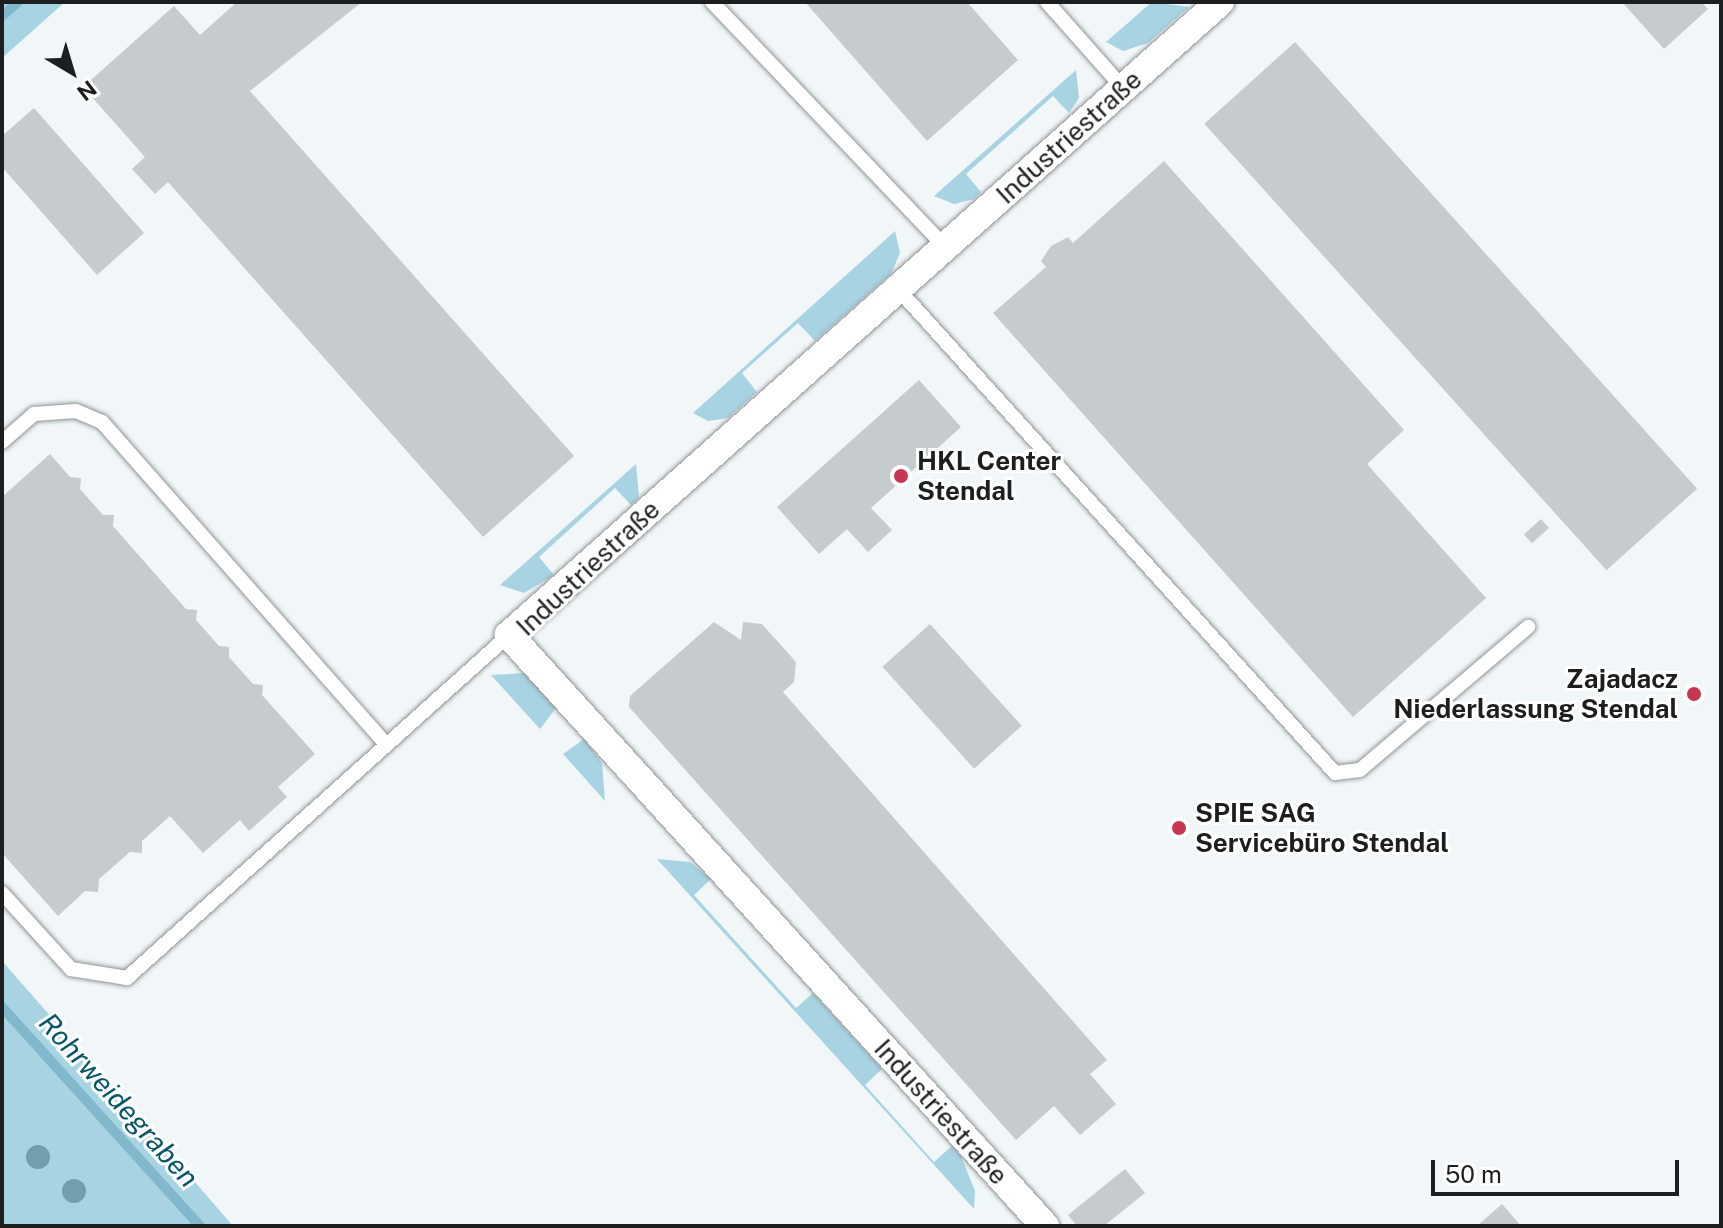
<!DOCTYPE html>
<meta charset="utf-8">
<style>
body{margin:0}
#map{position:relative;width:1723px;height:1228px;overflow:hidden;background:#f1f6f8;font-family:"Public Sans",sans-serif}
div>[style]{position:absolute}
[style*='--x']{left:calc(var(--x)*1px);top:calc(var(--y)*1px);width:calc(var(--w)*1px);rotate:calc(var(--a)*1deg)}
.green>*{inset:0;background:#a8d3e2}
.stream>*{height:10px;margin:-5px;padding:0 5px;transform-origin:5px;border-radius:5px;background:#81b8cb}
.building>*{inset:0;background:#c6cbcd;transform-origin:0 0}
.roads{filter:drop-shadow(0 0 2px #919597) drop-shadow(0 0 2px #919597)}
.service>*{height:14px;margin:-7px;padding:0 7px;transform-origin:7px;border-radius:7px;background:#fff}
.minor>*{height:28px;margin:-14px;padding:0 14px;transform-origin:14px;border-radius:14px;background:#fff}
.trees>*{width:24px;height:24px;margin:-12px;border-radius:50%;background:#729fab}
.dots>*{width:22px;height:22px;translate:-50% -50%;box-sizing:border-box;border:4px solid #fff;border-radius:50%}
span{translate:-50% -50%;white-space:nowrap;text-align:center;line-height:1.15;-webkit-text-stroke:6px #fff;paint-order:stroke}
.street-label{font-size:26px;color:#1c1e1f}
.poi-label{font-size:26px;color:#1c1e1f;font-weight:700}
.left{translate:0 -50%;text-align:left}
.right{translate:-100% -50%;text-align:right}
.water-label{font-size:28px;color:#06566a;font-style:italic}
.frame{position:absolute;inset:0;border:4px solid #1c1e1f;pointer-events:none}
.north{position:absolute;left:32px;top:32px;width:80px;height:80px;-webkit-text-stroke:6px #fff;paint-order:stroke;rotate:142deg;font-size:22px;font-weight:700;line-height:32px;text-align:center;color:#1c1e1f}
.north::after{content:'';display:block;margin:auto;width:28px;height:36px;background:#1c1e1f;clip-path:polygon(50% 0,100% 100%,50% 72%,0 100%)}
.scale{position:absolute;left:1431px;top:1160px;width:248px;height:36px;box-sizing:border-box;border:4px solid #1c1e1f;border-top:0;padding-left:10px;font-size:24px;line-height:28px;white-space:nowrap;color:#1c1e1f;-webkit-text-stroke:6px #fff;paint-order:stroke}
</style>
<div id="map">
<div class="green">
<div style="clip-path:polygon(2px 2px,65px 2px,2px 58px)"></div>
<div style="clip-path:polygon(1152px 2px,1189px 7px,1148px 43px,1123px 51px,1106px 42px)"></div>
<div style="clip-path:polygon(1076px 70px,1079px 98px,1069px 113px,1053px 96px,966px 174px,981px 192px,974px 199px,954px 204px,934px 196px)"></div>
<div style="clip-path:polygon(895px 231px,900px 253px,891px 274px,815px 341px,798px 323px,742px 373px,757px 392px,728px 418px,708px 421px,693px 413px)"></div>
<div style="clip-path:polygon(636px 464px,639px 498px,631px 505px,615px 488px,539px 557px,554px 575px,524px 593px,500px 585px)"></div>
<div style="clip-path:polygon(525px 673px,556px 708px,540px 729px,491px 675px)"></div>
<div style="clip-path:polygon(584px 739px,602px 763px,605px 801px,563px 754px)"></div>
<div style="clip-path:polygon(657px 859px,690px 862px,711px 879px,694px 895px,796px 1008px,813px 993px,882px 1069px,865px 1085px,934px 1162px,952px 1146px,961px 1156px,975px 1191px,974px 1209px)"></div>
<div style="clip-path:polygon(2px 961px,83px 1053px,233px 1226px,2px 1226px)"></div>
</div>
<div class="stream">
<div style="--x:2;--y:16;--w:21;--a:-41"></div>
<div style="--x:2;--y:1007;--w:295;--a:47.9"></div>
</div>
<div class="building">
<div style="clip-path:polygon(237px 2px,362px 2px,250px 91px,574px 456px,483px 537px,168px 182px,155px 194px,132px 169px,145px 157px,83px 87px,174px 6px,200px 35px)"></div>
<div style="clip-path:polygon(805px 2px,967px 2px,1018px 60px,927px 141px)"></div>
<div style="clip-path:polygon(1622px 2px,1701px 2px,1708px 9px,1664px 49px)"></div>
<div style="left:1295px;top:42px;width:601px;height:122px;rotate:48deg"></div>
<div style="clip-path:polygon(34px 108px,144px 233px,97px 275px,2px 167px,2px 136px)"></div>
<div style="clip-path:polygon(1164px 161px,1404px 430px,1367px 464px,1486px 598px,1353px 717px,993px 313px,1046px 267px,1041px 261px,1051px 246px,1068px 237px,1073px 243px)"></div>
<div style="clip-path:polygon(919px 380px,961px 427px,871px 508px,892px 530px,868px 552px,847px 529px,819px 554px,777px 507px)"></div>
<div style="clip-path:polygon(50px 454px,70px 477px,81px 478px,80px 489px,103px 515px,114px 515px,113px 526px,186px 609px,197px 610px,196px 620px,219px 646px,229px 647px,229px 657px,253px 684px,263px 685px,262px 695px,315px 754px,278px 787px,287px 797px,249px 831px,240px 820px,203px 853px,170px 816px,142px 841px,142px 853px,130px 852px,99px 879px,98px 892px,85px 891px,58px 916px,2px 853px,2px 497px)"></div>
<div style="left:1541px;top:519px;width:12px;height:23px;rotate:48deg"></div>
<div style="clip-path:polygon(714px 622px,741px 640px,743px 622px,762px 624px,796px 662px,794px 682px,783px 692px,1107px 1060px,1090px 1074px,1116px 1104px,1080px 1135px,1054px 1106px,1016px 1140px,629px 707px,630px 696px)"></div>
<div style="left:930px;top:624px;width:137px;height:64px;rotate:48deg"></div>
<div style="clip-path:polygon(1125px 1169px,1145px 1193px,1104px 1226px,1077px 1226px,1068px 1215px)"></div>
<div style="clip-path:polygon(1502px 1204px,1521px 1226px,1477px 1226px)"></div>
</div>
<div class="roads">
<div class="service">
<div style="--x:712;--y:2;--w:338;--a:46.4"></div>
<div style="--x:1047;--y:2;--w:115;--a:48.5"></div>
<div style="--x:898;--y:289;--w:652;--a:47.92"></div>
<div style="--x:1335;--y:773;--w:25;--a:-7"></div>
<div style="--x:1360;--y:770;--w:221;--a:-40.4"></div>
<div style="--x:2;--y:442;--w:43;--a:-41.2"></div>
<div style="--x:34;--y:414;--w:42;--a:-4.1"></div>
<div style="--x:76;--y:411;--w:28;--a:23"></div>
<div style="--x:102;--y:422;--w:429;--a:48.6"></div>
<div style="--x:2;--y:893;--w:103;--a:47.8"></div>
<div style="--x:71;--y:969;--w:57;--a:9.1"></div>
<div style="--x:127;--y:978;--w:513;--a:-41.92"></div>
</div>
<div class="minor">
<div style="--x:1045;--y:1226;--w:798;--a:-132.21"></div>
<div style="--x:509;--y:635;--w:952;--a:-41.68"></div>
</div>
</div>
<div class="trees">
<div style="left:38px;top:1157px"></div>
<div style="left:74px;top:1191px"></div>
</div>
<div class="dots">
<div style="left:901px;top:476px;background:#c73753"></div>
<div style="left:1694px;top:694px;background:#c73753"></div>
<div style="left:1179px;top:828px;background:#c73753"></div>
</div>
<div class="street-label">
<span style="left:1069px;top:137px;rotate:-42deg">Industriestraße</span>
<span style="left:588px;top:568px;rotate:-43deg">Industriestraße</span>
<span style="left:941px;top:1112px;rotate:48deg">Industriestraße</span>
</div>
<div class="poi-label">
<span class="left" style="left:917px;top:476px">HKL Center<br>Stendal</span>
<span class="right" style="left:1678px;top:694px">Zajadacz<br>Niederlassung Stendal</span>
<span class="left" style="left:1195px;top:828px">SPIE SAG<br>Servicebüro Stendal</span>
</div>
<div class="water-label">
<span style="left:119px;top:1100px;rotate:48deg">Rohrweidegraben</span>
</div>
<div class="frame"></div>
<div class="north">N</div>
<div class="scale">50 m</div>
</div>
